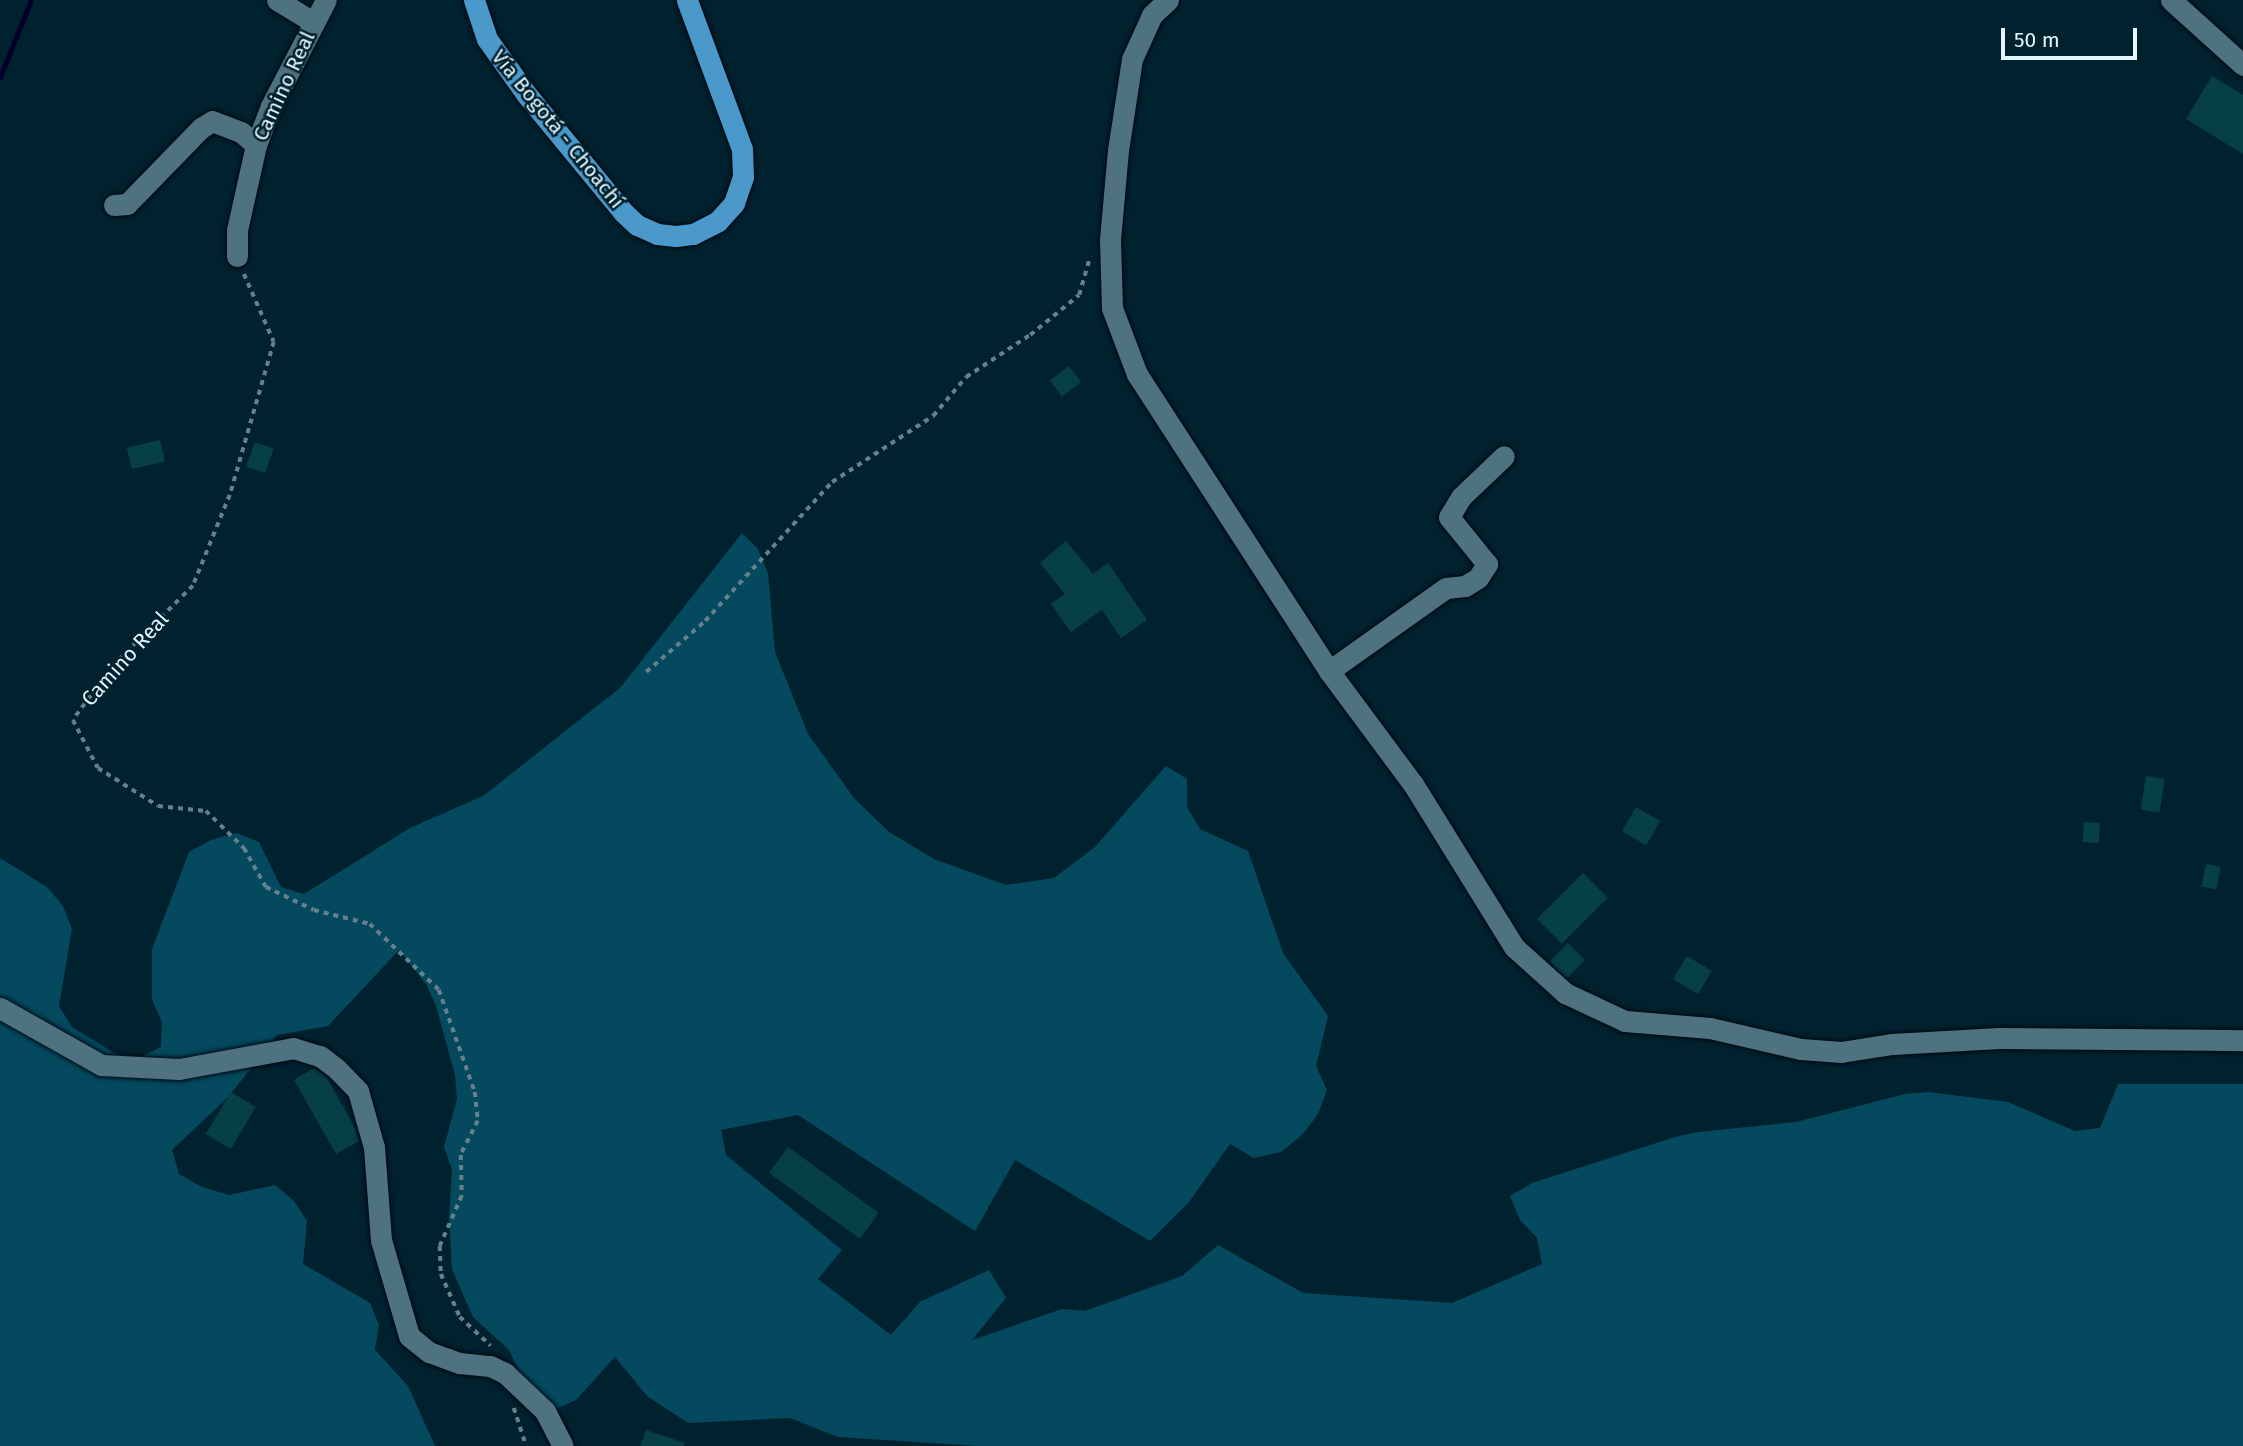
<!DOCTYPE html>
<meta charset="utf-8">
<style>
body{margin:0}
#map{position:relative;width:2243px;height:1446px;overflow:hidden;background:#00222e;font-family:"Fira Sans",sans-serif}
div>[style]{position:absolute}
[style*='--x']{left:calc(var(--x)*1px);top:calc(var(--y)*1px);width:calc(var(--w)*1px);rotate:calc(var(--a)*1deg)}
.green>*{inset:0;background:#04495e}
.stream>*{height:5px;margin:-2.5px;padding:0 2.5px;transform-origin:2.5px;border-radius:2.5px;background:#00002a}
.building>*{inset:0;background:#064046;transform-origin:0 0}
.path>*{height:3.5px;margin-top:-1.75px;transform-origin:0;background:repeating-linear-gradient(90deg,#66818c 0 5px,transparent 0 10px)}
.roads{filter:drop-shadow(0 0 2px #000a13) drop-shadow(0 0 2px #000a13)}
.minor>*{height:21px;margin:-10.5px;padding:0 10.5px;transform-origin:10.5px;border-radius:10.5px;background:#4e7280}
.major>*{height:21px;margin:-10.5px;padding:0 10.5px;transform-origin:10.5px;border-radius:10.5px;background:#4b98cb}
span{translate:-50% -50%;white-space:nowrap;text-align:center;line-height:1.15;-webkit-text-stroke:5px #00222e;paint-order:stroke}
.street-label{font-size:21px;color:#e3f6ff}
.scale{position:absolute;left:2001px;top:28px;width:136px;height:32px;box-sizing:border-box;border:4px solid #e3f6ff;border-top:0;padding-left:9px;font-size:21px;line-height:24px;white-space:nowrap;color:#e3f6ff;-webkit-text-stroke:5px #00222e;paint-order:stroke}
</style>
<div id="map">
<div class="green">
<div style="clip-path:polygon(742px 533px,758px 549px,768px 573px,775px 652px,808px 734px,854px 798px,889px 832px,934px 859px,1006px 885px,1054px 878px,1095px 847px,1166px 766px,1187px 779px,1187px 807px,1200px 829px,1248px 851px,1283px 953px,1328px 1016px,1316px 1066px,1327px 1090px,1318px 1114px,1303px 1134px,1281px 1152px,1254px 1158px,1230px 1144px,1189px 1202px,1150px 1241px,1015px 1160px,975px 1231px,798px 1115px,721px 1130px,726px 1155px,842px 1250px,818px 1279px,891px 1335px,920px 1302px,989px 1270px,1006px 1298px,972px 1340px,1062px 1309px,1085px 1311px,1182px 1276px,1218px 1245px,1303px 1293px,1452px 1303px,1542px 1264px,1537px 1238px,1520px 1220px,1510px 1196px,1532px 1183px,1675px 1137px,1698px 1132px,1796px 1122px,1905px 1094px,1928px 1092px,2008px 1102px,2075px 1131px,2100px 1128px,2118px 1084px,2243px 1084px,2243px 1446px,978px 1446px,838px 1437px,790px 1418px,688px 1423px,647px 1396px,615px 1357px,576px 1400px,551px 1411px,530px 1395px,509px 1350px,473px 1317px,452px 1269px,449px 1217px,452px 1169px,444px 1147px,457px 1099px,455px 1075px,436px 1006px,426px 984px,399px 950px,328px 1026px,277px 1035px,229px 1096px,172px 1150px,179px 1174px,202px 1187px,229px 1195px,275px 1185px,294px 1201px,307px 1221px,303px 1264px,370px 1303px,379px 1325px,375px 1350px,408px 1386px,435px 1446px,0 1446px,0 858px,47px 887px,63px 906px,72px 929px,59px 1006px,72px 1027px,116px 1054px,140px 1057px,161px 1047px,162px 1022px,152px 1000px,152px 949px,189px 852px,211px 840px,236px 833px,259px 842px,281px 887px,304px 894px,410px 828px,483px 796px,620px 688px)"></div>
</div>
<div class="stream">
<div style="--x:0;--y:77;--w:83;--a:-68.1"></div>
</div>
<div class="building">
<div style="clip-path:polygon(2212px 76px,2243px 95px,2243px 154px,2186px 119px)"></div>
<div style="left:1069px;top:366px;width:20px;height:24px;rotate:53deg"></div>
<div style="left:160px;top:440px;width:22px;height:34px;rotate:77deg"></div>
<div style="left:255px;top:442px;width:20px;height:26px;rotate:20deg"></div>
<div style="clip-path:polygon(1066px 541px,1093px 574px,1108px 563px,1147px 620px,1121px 638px,1102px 610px,1071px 632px,1051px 604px,1065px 594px,1040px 563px)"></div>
<div style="left:2146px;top:776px;width:19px;height:34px;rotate:9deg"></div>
<div style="left:1636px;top:807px;width:28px;height:28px;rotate:30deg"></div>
<div style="left:2084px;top:822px;width:16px;height:20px;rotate:4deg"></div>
<div style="left:2206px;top:864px;width:15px;height:23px;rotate:11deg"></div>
<div style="left:1583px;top:873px;width:35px;height:65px;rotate:45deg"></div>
<div style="left:1568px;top:943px;width:24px;height:26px;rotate:45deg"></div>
<div style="left:1687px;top:956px;width:29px;height:27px;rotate:31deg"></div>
<div style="clip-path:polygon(314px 1068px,327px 1078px,354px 1126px,359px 1141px,336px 1154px,294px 1080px)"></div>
<div style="left:231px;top:1092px;width:29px;height:49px;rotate:31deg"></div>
<div style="left:788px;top:1147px;width:112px;height:32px;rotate:36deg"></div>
<div style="clip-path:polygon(646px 1430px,685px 1443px,684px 1446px,640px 1446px)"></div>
</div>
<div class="path">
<div style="--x:244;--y:274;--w:74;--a:66.2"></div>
<div style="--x:274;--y:342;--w:159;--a:106"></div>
<div style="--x:230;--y:495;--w:98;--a:112.1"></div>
<div style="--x:193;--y:586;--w:110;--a:135"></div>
<div style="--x:115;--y:664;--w:70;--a:126.9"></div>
<div style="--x:73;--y:720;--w:54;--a:62.5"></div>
<div style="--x:98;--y:768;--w:71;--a:32.3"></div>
<div style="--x:158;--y:806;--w:48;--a:5.9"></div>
<div style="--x:206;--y:811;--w:53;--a:44.2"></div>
<div style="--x:244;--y:848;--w:45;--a:60.6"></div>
<div style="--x:266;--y:887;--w:53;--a:25.6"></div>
<div style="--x:314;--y:910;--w:58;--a:14"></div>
<div style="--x:370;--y:924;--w:95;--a:43.7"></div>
<div style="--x:439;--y:990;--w:108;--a:70.6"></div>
<div style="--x:475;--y:1092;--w:29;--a:84"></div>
<div style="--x:478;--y:1121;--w:38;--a:117"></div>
<div style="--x:461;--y:1155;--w:41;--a:88.6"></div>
<div style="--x:462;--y:1196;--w:55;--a:113.7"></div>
<div style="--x:440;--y:1246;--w:28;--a:88"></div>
<div style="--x:441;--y:1274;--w:47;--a:66.2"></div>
<div style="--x:460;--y:1317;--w:42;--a:43.1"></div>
<div style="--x:646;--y:672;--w:78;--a:-40.8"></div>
<div style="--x:705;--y:621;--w:188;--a:-47.6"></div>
<div style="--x:832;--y:482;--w:121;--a:-33.2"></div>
<div style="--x:933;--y:416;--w:51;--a:-49.8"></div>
<div style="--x:966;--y:377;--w:77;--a:-33.3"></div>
<div style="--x:1030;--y:335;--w:63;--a:-39.2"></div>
<div style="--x:1079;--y:295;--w:40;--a:-74"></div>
<div style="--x:514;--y:1408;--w:40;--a:72"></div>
</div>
<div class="roads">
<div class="minor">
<div style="--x:277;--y:0;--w:42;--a:31.4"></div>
<div style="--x:1168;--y:0;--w:22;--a:137"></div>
<div style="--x:1152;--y:15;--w:48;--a:114.4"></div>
<div style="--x:1132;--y:59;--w:92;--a:98.7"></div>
<div style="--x:1118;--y:150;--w:90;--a:95.1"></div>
<div style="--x:1110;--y:240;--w:68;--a:88.3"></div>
<div style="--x:1112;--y:308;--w:71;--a:69.3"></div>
<div style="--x:1137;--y:374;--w:354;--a:57.1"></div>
<div style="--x:1329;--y:671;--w:141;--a:53.4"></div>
<div style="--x:1413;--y:784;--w:192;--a:58.2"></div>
<div style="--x:1514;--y:947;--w:69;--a:42"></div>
<div style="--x:1565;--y:993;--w:66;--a:25"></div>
<div style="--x:1625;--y:1021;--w:85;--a:4.7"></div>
<div style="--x:1710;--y:1028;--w:93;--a:13"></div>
<div style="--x:1801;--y:1049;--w:40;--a:4.3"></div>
<div style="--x:1841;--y:1052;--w:52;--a:-8.9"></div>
<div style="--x:1892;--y:1044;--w:107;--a:-3.2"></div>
<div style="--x:1999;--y:1038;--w:244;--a:0.5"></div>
<div style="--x:2171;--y:0;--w:97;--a:42.1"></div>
<div style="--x:114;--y:205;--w:13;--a:-4"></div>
<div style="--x:127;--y:204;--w:106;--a:-45.8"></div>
<div style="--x:201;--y:128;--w:13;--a:-32"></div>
<div style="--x:212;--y:121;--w:31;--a:21"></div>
<div style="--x:241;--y:132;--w:20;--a:41"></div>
<div style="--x:237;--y:256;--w:26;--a:-90"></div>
<div style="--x:237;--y:230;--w:87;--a:-77.4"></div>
<div style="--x:256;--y:145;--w:42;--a:-69"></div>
<div style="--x:271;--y:106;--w:119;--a:-62.6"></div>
<div style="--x:1329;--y:671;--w:143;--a:-35.4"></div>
<div style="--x:1446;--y:588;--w:19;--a:-6"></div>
<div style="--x:1465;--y:586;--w:15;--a:-32"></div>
<div style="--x:1478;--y:578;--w:17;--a:-57"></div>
<div style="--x:1487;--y:564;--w:60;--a:-129"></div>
<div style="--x:1449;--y:517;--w:23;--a:-59"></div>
<div style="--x:1461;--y:497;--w:59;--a:-43.6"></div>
<div style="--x:0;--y:1008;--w:116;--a:29.4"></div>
<div style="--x:101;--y:1065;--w:78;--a:2.9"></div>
<div style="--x:179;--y:1069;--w:116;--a:-10.4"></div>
<div style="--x:293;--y:1048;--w:28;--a:17"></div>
<div style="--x:320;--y:1056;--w:20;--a:37"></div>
<div style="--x:336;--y:1068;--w:32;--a:46"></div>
<div style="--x:358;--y:1091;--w:58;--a:74.1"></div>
<div style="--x:374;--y:1147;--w:93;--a:85.7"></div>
<div style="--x:381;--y:1240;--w:100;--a:73.7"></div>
<div style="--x:409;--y:1336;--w:26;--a:39"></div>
<div style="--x:429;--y:1352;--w:33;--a:20"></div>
<div style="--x:460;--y:1363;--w:30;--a:6"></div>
<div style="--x:490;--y:1366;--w:17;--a:25"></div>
<div style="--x:505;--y:1373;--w:55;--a:43.5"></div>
<div style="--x:545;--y:1411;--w:39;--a:63"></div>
</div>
<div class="major">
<div style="--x:474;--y:0;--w:41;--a:71.6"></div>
<div style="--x:487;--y:39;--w:69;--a:54.5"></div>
<div style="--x:527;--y:95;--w:151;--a:50.6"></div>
<div style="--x:623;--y:212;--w:19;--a:43"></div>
<div style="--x:637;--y:225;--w:22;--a:24"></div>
<div style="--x:657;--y:234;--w:19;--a:6"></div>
<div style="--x:676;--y:236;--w:17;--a:-7"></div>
<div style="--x:693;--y:234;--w:28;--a:-27"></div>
<div style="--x:718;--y:221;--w:24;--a:-48"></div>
<div style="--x:734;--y:203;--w:28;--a:-71"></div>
<div style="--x:743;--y:177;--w:28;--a:-92"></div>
<div style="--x:742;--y:149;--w:159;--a:-110.3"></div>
</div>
</div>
<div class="street-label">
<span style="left:284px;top:86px;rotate:-65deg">Camino Real</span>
<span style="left:558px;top:129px;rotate:51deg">Vía Bogotá - Choachí</span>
<span style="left:125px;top:659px;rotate:-48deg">Camino Real</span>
</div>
<div class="scale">50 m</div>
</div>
